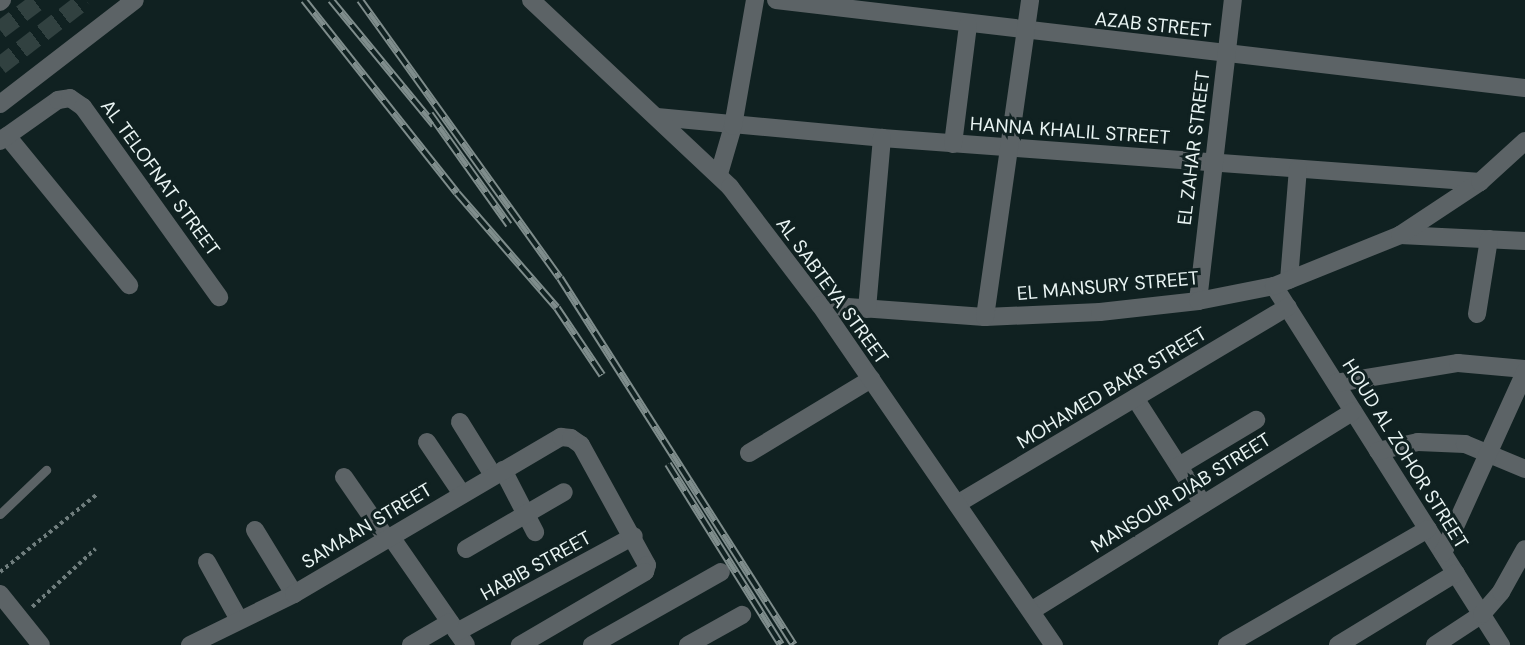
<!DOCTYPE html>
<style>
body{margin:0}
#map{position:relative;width:1525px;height:645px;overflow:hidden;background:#102121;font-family:"DM Sans",sans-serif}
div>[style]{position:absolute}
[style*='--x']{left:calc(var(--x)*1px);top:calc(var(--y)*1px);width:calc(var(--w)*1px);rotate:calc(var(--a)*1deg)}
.primary-tunnel>*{height:18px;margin-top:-9px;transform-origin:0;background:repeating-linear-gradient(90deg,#314140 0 18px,transparent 0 27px)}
.path>*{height:3.5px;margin-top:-1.75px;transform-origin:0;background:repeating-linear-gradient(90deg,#707e7e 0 3.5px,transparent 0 7px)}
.service>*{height:9px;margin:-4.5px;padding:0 4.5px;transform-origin:4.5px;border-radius:4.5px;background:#5c6366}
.minor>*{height:18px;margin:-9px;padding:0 9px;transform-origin:9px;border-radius:9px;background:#5c6366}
.tertiary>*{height:18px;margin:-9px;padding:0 9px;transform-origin:9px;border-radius:9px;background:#5c6366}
.rail>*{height:8px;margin-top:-4px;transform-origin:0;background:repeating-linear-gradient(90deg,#102121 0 16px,#7f8d8c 0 32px);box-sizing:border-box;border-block:2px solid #7f8d8c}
span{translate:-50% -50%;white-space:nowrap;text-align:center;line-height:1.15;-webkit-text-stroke:6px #102121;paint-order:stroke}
.street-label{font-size:19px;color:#e9f4f3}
</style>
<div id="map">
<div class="primary-tunnel">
<div style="--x:0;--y:30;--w:50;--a:-36.9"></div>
<div style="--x:0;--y:66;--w:108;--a:-37.8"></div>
</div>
<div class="path">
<div style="--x:0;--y:572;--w:123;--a:-38.7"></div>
<div style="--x:32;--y:607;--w:86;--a:-42.6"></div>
</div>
<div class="service">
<div style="--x:0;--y:514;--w:64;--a:-43.7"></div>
</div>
<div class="minor">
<div style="--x:776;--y:0;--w:754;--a:6.7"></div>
<div style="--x:657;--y:117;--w:226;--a:5.3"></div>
<div style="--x:882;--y:138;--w:600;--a:4.21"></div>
<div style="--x:7;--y:136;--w:193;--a:50.7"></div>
<div style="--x:0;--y:141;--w:71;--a:-35.3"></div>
<div style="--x:58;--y:100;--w:12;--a:-9"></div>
<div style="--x:70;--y:98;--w:16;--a:35"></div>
<div style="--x:83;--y:107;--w:234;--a:54.4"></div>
<div style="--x:953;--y:144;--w:120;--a:-82.8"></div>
<div style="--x:719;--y:174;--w:50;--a:-73.7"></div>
<div style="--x:733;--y:126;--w:128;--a:-80.1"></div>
<div style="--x:1400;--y:235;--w:125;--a:2.7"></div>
<div style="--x:1289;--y:280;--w:111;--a:-85.4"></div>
<div style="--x:1274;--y:286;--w:425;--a:57.7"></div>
<div style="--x:1198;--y:301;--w:303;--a:-83.4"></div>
<div style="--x:820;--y:305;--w:165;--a:4.2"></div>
<div style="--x:985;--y:317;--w:115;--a:-2.5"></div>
<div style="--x:1100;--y:312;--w:99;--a:-6.4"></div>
<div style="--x:1198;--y:301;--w:77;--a:-11.2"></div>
<div style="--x:1274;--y:286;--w:136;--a:-22"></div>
<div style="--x:1400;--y:235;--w:96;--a:-33.5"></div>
<div style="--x:1480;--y:182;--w:61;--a:-42.3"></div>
<div style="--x:867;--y:309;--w:172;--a:-85"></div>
<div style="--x:1477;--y:314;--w:76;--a:-80.9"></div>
<div style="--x:985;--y:317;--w:320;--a:-81.9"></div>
<div style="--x:1336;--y:383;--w:124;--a:-9.3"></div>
<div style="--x:1458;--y:363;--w:67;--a:5.1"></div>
<div style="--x:1135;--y:398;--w:126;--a:57.3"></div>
<div style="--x:460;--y:422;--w:62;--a:58.1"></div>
<div style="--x:427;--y:442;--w:63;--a:56.1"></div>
<div style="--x:1378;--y:451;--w:41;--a:-12.7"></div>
<div style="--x:1418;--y:442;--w:47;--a:2.4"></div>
<div style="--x:1465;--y:444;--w:65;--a:22.6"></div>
<div style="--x:749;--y:453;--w:143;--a:-31.2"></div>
<div style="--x:1179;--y:466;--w:90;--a:-30.9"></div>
<div style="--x:503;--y:470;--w:70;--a:62.7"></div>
<div style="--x:344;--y:477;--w:75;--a:55.3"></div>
<div style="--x:957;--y:504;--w:385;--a:-30.8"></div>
<div style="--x:255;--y:530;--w:75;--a:58.6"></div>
<div style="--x:391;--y:537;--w:131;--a:55.2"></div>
<div style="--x:466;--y:549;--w:113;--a:-30.2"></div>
<div style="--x:1443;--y:553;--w:199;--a:-65.6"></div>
<div style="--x:207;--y:562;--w:64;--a:61"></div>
<div style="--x:1031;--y:611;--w:379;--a:-31.8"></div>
<div style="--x:457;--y:632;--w:201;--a:-28.5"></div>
<div style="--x:190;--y:645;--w:116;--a:-26.1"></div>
<div style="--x:294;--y:594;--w:310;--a:-30.5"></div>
<div style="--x:561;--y:437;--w:10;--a:6"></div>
<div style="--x:571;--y:438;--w:12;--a:35"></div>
<div style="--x:581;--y:445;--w:137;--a:61.2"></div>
<div style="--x:647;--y:565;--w:7;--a:106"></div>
<div style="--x:645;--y:572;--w:145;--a:149.7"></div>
<div style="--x:411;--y:645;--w:45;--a:-30.5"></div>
<div style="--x:592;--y:645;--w:148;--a:-29.5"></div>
<div style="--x:688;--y:645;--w:62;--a:-29.1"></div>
<div style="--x:1227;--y:645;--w:232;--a:-30"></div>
<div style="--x:1338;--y:645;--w:138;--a:-31.4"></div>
<div style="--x:1435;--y:645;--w:56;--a:-33.4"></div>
<div style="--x:1482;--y:614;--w:29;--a:-49"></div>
<div style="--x:1501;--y:592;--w:49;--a:-60.8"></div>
</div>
<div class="tertiary">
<div style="--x:531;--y:0;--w:273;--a:43.2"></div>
<div style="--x:730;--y:187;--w:148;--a:52.7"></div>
<div style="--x:820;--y:305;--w:413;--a:55.5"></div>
<div style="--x:0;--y:2;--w:3;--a:-45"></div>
<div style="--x:0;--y:104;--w:170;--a:-37.6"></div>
<div style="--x:0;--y:594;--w:65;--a:51.2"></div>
</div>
<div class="rail">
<div style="--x:304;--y:0;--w:246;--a:51.6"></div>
<div style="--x:457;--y:193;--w:152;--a:49"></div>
<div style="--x:557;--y:308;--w:81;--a:56.1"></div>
<div style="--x:331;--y:0;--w:162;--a:50.5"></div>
<div style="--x:360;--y:0;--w:342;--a:54.3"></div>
<div style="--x:560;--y:278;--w:435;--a:57.5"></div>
<div style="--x:430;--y:114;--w:136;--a:54.6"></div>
<div style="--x:668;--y:464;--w:213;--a:58"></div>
</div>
<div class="street-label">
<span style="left:1153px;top:25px;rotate:6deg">AZAB STREET</span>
<span style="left:1070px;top:131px;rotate:4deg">HANNA KHALIL STREET</span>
<span style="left:1194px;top:148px;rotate:-83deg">EL ZAHAR STREET</span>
<span style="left:160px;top:178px;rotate:54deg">AL TELOFNAT STREET</span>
<span style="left:1108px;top:286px;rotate:-5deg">EL MANSURY STREET</span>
<span style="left:832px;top:291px;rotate:54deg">AL SABTEYA STREET</span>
<span style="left:1112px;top:388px;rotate:-31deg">MOHAMED BAKR STREET</span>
<span style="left:1405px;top:454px;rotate:58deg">HOUD AL ZOHOR STREET</span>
<span style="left:1181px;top:493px;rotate:-32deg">MANSOUR DIAB STREET</span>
<span style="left:367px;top:526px;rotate:-31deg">SAMAAN STREET</span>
<span style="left:536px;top:566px;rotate:-29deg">HABIB STREET</span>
</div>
</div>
